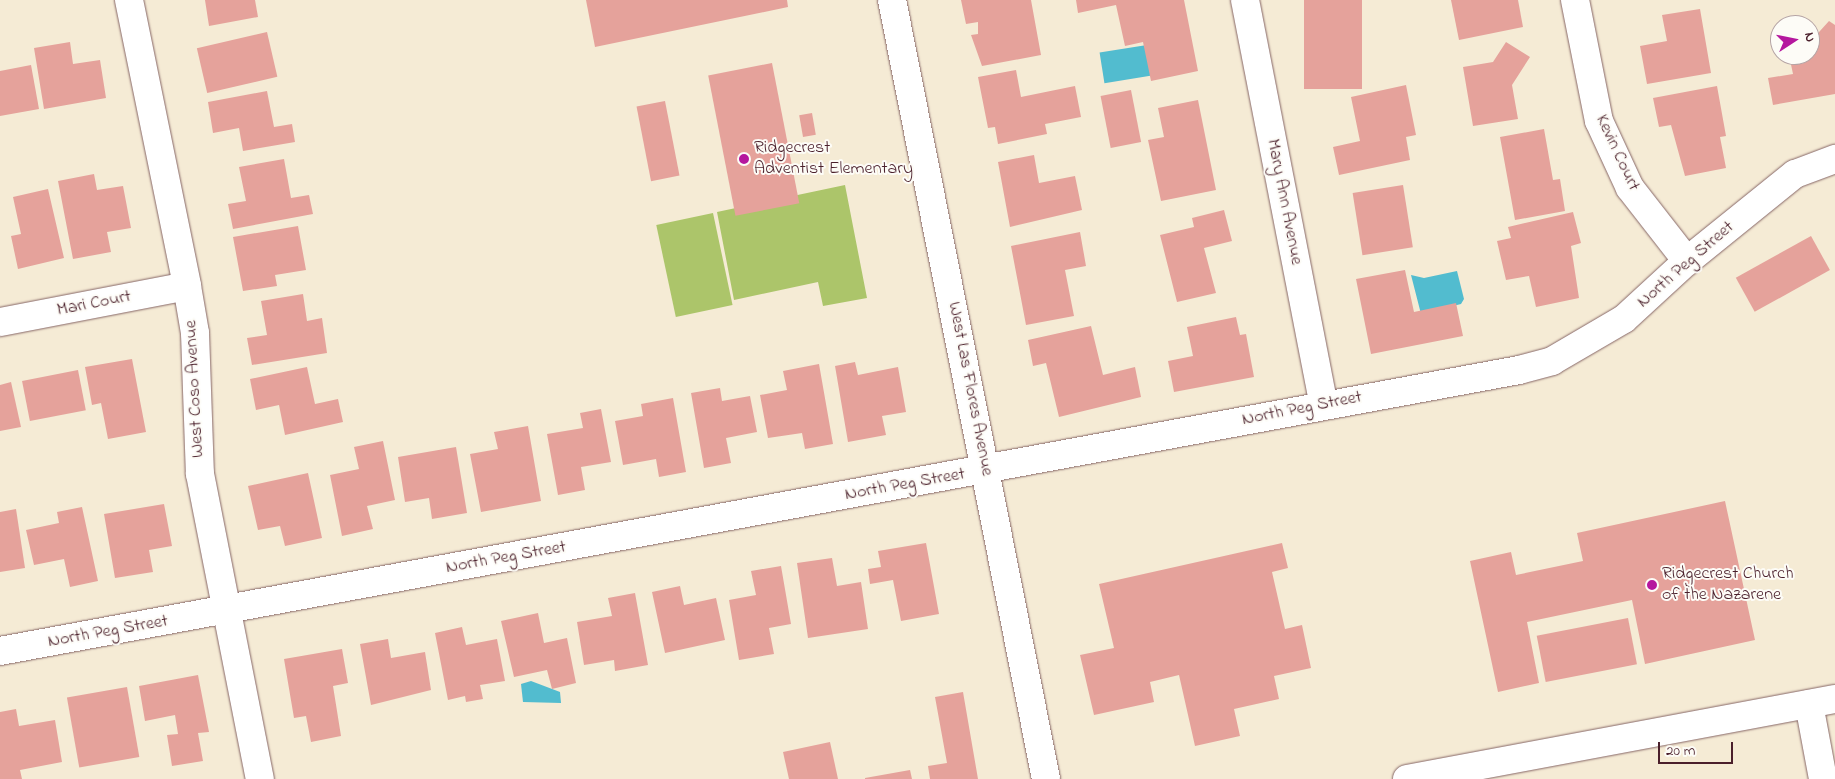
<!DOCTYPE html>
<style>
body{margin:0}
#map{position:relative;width:1835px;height:779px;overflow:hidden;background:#f5ebd5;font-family:"Indie Flower",sans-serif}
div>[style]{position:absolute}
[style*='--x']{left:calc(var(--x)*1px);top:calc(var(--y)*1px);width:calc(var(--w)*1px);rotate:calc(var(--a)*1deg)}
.green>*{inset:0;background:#acc56a;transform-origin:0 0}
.water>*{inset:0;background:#52bccf;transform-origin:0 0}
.building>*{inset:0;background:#e5a29b;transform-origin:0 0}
.roads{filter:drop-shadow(0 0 1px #866666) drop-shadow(0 0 1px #866666)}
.minor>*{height:28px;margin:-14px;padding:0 14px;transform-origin:14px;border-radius:14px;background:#fff}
.major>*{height:28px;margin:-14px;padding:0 14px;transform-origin:14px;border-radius:14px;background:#fff}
.dots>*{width:14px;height:14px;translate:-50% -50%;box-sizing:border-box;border:2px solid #fdfcf7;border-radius:50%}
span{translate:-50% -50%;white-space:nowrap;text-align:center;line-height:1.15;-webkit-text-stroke:4px #fdfcf7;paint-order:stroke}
.poi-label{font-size:18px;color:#4a1f2b}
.left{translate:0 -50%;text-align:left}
.street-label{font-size:18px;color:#4a1f2b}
.north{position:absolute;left:1770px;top:15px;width:50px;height:50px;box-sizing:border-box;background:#fdfcf7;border:1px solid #b5a4a5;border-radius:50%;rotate:79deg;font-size:14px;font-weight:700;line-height:20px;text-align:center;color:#4a1f2b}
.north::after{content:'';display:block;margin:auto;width:18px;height:22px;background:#b5179e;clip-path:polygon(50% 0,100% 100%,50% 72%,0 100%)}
.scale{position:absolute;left:1658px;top:742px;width:75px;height:22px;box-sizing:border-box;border:2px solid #4a1f2b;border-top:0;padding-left:6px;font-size:15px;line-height:18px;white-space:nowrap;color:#4a1f2b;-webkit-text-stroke:4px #fdfcf7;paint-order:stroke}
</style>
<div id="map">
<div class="green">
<div style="clip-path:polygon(845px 185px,867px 298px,823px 306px,818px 282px,734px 300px,717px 212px)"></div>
<div style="left:713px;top:213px;width:94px;height:58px;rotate:78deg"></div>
</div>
<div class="water">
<div style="left:1147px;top:45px;width:31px;height:48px;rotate:81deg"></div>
<div style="clip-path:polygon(1457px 271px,1464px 299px,1461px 304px,1421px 314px,1411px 275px,1424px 278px)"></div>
<div style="clip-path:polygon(531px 681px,560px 692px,561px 703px,523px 702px,521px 684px)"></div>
</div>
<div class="building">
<div style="clip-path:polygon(205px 0,255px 0,258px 17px,209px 26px)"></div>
<div style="clip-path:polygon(586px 0,787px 0,788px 7px,595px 47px)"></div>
<div style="clip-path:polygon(961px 0,1031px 0,1041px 55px,982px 66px,971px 35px,978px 34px,978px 22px,966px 24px)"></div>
<div style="clip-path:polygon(1076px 0,1184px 0,1198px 71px,1151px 81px,1143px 42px,1125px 46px,1116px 5px,1078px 13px)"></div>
<div style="left:1304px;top:0;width:58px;height:89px"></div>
<div style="clip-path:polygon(1451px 0,1518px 0,1523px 27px,1459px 40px)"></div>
<div style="clip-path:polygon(1700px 9px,1711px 73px,1647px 84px,1640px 46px,1667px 41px,1662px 15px)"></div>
<div style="clip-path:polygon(1829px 21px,1835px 25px,1835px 94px,1773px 105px,1768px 78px,1793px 74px,1789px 55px,1810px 55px,1810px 42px)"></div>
<div style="left:267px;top:32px;width:46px;height:72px;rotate:77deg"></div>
<div style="clip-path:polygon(70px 42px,73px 64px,100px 60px,106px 98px,44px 109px,34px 48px)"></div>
<div style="clip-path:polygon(1506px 42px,1530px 57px,1512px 85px,1518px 119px,1473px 126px,1463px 67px,1493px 62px)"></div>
<div style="left:772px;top:63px;width:143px;height:65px;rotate:79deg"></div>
<div style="clip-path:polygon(31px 65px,39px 109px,0 116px,0 71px)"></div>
<div style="clip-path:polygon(1016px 70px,1021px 97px,1075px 86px,1081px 117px,1045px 124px,1047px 134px,998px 144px,995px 127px,988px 128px,978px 77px)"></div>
<div style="clip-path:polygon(1406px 85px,1416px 135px,1406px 137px,1410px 160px,1339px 175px,1333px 147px,1360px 141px,1351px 97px)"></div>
<div style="clip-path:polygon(1717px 86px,1726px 136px,1720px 137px,1726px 168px,1685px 176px,1671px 125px,1659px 127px,1653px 98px)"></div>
<div style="left:1131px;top:90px;width:53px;height:31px;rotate:79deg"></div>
<div style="clip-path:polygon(267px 91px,274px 127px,292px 124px,295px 142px,243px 151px,239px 128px,213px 133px,208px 102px)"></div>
<div style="clip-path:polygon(1198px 100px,1216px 190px,1161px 201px,1148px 140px,1164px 137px,1158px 108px)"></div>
<div style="left:665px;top:101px;width:76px;height:29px;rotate:79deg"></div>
<div style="left:812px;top:113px;width:22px;height:13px;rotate:80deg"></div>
<div style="clip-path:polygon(1544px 129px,1553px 180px,1560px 179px,1565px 211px,1515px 220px,1500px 137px)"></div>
<div style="clip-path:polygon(1034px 155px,1039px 183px,1075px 176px,1082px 210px,1010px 227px,998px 162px)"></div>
<div style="clip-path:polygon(284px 159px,291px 198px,309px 195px,313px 214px,233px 229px,228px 204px,246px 201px,239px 167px)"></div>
<div style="clip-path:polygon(94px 174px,97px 190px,123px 186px,131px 228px,107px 232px,111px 252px,73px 259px,58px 181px)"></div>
<div style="left:1403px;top:185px;width:63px;height:51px;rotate:81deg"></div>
<div style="clip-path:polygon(48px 189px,64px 258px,18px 269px,11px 236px,21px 234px,13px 197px)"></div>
<div style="clip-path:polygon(1224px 210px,1232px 241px,1204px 248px,1216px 293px,1177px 302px,1160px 235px,1194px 227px,1192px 218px)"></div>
<div style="clip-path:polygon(1573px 212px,1581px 243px,1571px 246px,1579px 298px,1536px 307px,1529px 276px,1506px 280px,1497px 241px,1511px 238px,1508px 227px)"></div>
<div style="clip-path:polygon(298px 226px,306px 270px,275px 275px,277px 286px,243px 291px,233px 237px)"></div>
<div style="clip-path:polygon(1080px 232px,1086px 266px,1065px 270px,1074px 316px,1026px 325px,1011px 246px)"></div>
<div style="left:1811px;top:236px;width:39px;height:86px;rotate:61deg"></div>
<div style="clip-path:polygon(1405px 270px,1414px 312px,1456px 303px,1463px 336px,1371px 354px,1356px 279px)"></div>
<div style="clip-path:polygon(303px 294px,307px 321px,322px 318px,327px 353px,252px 365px,247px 338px,267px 335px,261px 301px)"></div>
<div style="clip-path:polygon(1236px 317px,1240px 335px,1246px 334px,1254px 377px,1174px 392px,1168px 361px,1193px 356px,1187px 327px)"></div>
<div style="clip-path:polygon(1091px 326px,1103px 375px,1135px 367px,1141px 397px,1059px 417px,1046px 363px,1033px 366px,1028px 340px)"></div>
<div style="clip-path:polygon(132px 359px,146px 432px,108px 439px,101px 403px,92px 405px,85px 367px)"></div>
<div style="clip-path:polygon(855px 362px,858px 375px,898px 367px,906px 412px,882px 416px,886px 435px,848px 442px,835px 366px)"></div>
<div style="clip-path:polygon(819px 364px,833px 444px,805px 449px,802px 433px,768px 438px,760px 395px,787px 390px,783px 371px)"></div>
<div style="clip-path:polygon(307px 367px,315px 404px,338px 399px,343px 422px,285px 435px,279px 405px,256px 410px,250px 379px)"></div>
<div style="left:78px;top:370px;width:41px;height:57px;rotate:79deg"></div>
<div style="clip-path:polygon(11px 382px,21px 427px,0 431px,0 385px)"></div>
<div style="clip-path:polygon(720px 388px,722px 401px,750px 396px,757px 432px,726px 438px,731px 463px,704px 468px,691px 393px)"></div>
<div style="clip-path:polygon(673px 398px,686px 472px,659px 477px,656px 459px,623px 465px,615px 421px,643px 416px,641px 404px)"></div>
<div style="clip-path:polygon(601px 409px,611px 462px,581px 467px,585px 490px,558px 495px,547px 434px,583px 428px,580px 413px)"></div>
<div style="clip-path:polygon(528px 426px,541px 501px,481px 512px,470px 454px,498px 449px,494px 432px)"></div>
<div style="clip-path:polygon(383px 441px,395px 500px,367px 506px,373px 529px,342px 536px,330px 475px,359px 469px,354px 447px)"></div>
<div style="clip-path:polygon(456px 447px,467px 513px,432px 519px,429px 498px,405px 502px,398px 457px)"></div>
<div style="clip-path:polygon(308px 473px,322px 538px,285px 546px,280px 526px,258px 530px,248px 486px)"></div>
<div style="clip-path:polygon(1725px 501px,1755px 640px,1645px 664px,1632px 600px,1527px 622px,1539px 683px,1498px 692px,1470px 561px,1511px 552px,1516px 575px,1583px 561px,1577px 533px)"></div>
<div style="clip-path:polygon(164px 504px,172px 546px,149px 550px,153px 572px,115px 578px,104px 514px)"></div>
<div style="clip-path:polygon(82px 507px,98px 581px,70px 587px,64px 559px,34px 565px,26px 530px,59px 523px,57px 512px)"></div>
<div style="clip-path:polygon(16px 509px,25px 568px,0 572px,0 512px)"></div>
<div style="clip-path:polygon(926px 543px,939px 614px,901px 621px,893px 580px,870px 584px,868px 569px,881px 567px,878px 551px)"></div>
<div style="clip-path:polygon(1282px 543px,1288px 568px,1272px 572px,1285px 629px,1302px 625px,1311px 668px,1274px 676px,1279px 699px,1234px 709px,1240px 736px,1195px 746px,1179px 675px,1150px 682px,1154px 702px,1094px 715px,1080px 655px,1114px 648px,1099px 584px)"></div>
<div style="clip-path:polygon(832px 558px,837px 586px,861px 582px,868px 629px,808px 638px,797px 563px)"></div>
<div style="clip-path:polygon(781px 566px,791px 624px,769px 628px,774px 654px,739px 660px,729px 600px,756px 595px,751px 571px)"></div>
<div style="clip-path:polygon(680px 586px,684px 605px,716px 598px,725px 640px,665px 653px,652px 592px)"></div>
<div style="clip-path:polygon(635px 593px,648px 665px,615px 671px,614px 660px,584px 665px,577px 622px,612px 616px,608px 598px)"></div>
<div style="clip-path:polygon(538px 613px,544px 643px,567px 638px,576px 683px,552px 689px,547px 670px,514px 677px,501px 621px)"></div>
<div style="left:1628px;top:618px;width:47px;height:93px;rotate:79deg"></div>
<div style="clip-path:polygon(462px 627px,466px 645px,497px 639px,505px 681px,480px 685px,483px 699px,466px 702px,465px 696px,448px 700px,435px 633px)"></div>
<div style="clip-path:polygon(388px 639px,391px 658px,425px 652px,431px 690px,371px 705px,360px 644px)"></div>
<div style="clip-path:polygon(342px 649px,348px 683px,333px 686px,341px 736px,311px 742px,306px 716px,294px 718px,284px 659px)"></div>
<div style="clip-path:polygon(198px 675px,209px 732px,198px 733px,203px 761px,172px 766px,167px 735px,178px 734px,175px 715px,145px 721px,139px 686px)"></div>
<div style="left:127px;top:687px;width:71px;height:61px;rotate:80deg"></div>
<div style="clip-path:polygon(963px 692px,978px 779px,930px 779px,928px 766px,947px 763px,935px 697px)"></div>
<div style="clip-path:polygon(16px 709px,19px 726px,55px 720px,62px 762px,20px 770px,22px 779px,0 779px,0 712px)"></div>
<div style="clip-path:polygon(830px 742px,838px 779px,789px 779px,783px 752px)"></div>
<div style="clip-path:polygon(910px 770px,912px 779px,865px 779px,865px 778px)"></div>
</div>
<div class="roads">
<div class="minor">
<div style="--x:129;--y:0;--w:292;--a:78.5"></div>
<div style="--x:187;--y:286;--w:48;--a:80.3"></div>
<div style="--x:195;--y:333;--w:141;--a:88"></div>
<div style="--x:200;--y:474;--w:311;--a:78.9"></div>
<div style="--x:1245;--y:0;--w:410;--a:79"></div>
<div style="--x:1575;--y:0;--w:123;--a:78.8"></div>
<div style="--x:1599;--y:121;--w:74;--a:65.2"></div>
<div style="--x:1630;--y:188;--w:93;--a:52"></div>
<div style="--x:0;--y:322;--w:190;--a:-10.9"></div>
<div style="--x:0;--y:651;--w:1545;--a:-10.48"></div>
<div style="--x:1519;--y:370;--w:34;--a:-15"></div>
<div style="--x:1552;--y:361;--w:83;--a:-30.3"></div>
<div style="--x:1624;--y:319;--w:86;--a:-42.6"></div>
<div style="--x:1687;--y:261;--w:139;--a:-38.9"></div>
<div style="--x:1795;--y:174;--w:43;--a:-20.6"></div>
<div style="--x:1809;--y:704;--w:76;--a:79.4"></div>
</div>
<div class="major">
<div style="--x:892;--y:0;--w:794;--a:78.82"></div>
<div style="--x:1407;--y:779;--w:435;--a:-10.6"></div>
</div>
</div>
<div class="dots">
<div style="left:744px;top:159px;background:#b5179e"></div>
<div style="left:1652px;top:585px;background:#b5179e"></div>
</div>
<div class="poi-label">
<span class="left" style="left:754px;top:159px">Ridgecrest<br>Adventist Elementary</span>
<span class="left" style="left:1662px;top:585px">Ridgecrest Church<br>of the Nazarene</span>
</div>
<div class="street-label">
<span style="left:1617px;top:153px;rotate:65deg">Kevin Court</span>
<span style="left:1284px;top:202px;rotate:79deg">Mary Ann Avenue</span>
<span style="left:1686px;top:265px;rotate:-41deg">North Peg Street</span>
<span style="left:94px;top:304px;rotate:-11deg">Mari Court</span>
<span style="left:195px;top:389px;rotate:-93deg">West Coso Avenue</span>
<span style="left:970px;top:389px;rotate:79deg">West Las Flores Avenue</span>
<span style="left:1302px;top:409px;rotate:-11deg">North Peg Street</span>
<span style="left:905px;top:485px;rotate:-10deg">North Peg Street</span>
<span style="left:506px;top:558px;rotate:-10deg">North Peg Street</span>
<span style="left:108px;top:632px;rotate:-10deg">North Peg Street</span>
</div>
<div class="north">N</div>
<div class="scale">20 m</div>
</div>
